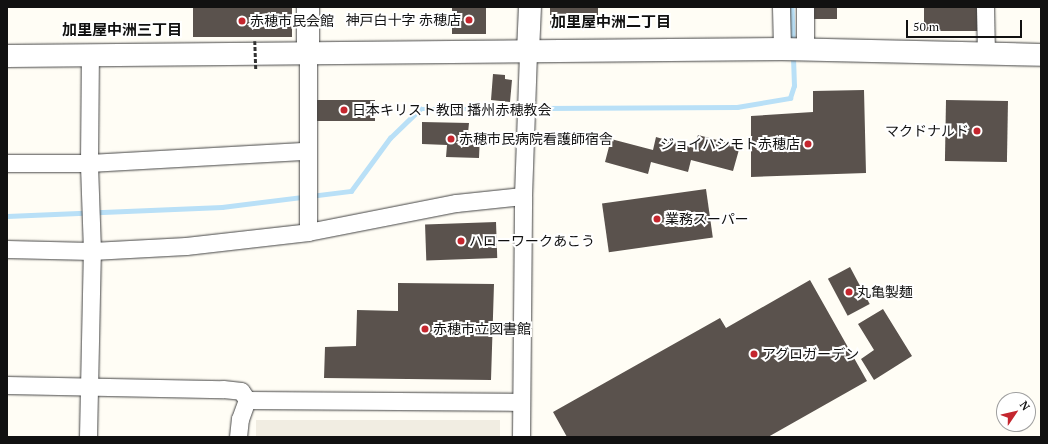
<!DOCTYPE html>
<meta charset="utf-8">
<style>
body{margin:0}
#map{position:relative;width:1048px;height:444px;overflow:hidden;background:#fffdf5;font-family:"PT Serif","Noto Sans JP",serif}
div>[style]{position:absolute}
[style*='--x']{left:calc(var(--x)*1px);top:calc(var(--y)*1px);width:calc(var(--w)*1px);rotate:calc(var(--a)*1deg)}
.plaza>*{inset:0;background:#f1ede2;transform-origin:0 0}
.stream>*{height:4.5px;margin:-2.25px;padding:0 2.25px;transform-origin:2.25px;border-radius:2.25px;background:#b9e0f7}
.building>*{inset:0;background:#5a524d;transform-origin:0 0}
.roads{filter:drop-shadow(0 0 1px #444) drop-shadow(0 0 1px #444)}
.minor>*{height:17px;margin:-8.5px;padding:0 8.5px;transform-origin:8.5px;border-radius:8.5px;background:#fff}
.tertiary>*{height:22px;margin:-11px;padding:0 11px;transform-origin:11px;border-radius:11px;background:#fff}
.path-bridge>*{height:2.5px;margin-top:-1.25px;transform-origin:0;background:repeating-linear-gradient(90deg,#333 0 4px,transparent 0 6px)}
.dots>*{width:11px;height:11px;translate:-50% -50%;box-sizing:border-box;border:2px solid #fff;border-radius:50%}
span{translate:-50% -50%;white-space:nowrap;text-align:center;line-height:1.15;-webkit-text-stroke:4px #fff;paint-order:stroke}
.poi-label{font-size:14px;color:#111}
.right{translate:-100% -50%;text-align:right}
.left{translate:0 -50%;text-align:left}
.neighbourhood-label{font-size:15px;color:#111;font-weight:700}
.frame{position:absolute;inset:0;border:8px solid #111;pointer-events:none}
.north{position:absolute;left:996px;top:392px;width:40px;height:40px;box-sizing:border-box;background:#fff;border:1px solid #a0a0a0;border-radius:50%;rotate:55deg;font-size:11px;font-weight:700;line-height:16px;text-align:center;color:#111}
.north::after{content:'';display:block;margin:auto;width:14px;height:18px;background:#c4262e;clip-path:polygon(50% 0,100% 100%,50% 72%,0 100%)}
.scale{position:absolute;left:906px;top:20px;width:116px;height:18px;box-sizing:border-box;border:2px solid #111;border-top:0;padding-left:5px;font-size:12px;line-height:14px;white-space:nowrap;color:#111;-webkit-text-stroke:3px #fff;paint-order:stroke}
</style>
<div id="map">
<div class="plaza">
<div style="left:256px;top:420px;width:244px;height:17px"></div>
</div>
<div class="stream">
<div style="--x:792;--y:7;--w:36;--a:88"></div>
<div style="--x:542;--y:108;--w:195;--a:-0.3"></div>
<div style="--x:737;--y:107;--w:54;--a:-9.6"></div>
<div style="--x:790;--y:98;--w:13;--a:-72"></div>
<div style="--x:794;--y:86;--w:31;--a:-92"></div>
<div style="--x:7;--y:216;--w:215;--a:-2.4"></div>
<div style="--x:222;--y:207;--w:130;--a:-7.1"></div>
<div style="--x:351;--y:191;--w:66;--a:-53.7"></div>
<div style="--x:390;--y:138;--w:42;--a:-44"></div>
<div style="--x:420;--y:109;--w:93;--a:0"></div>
</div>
<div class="building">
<div style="left:193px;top:7px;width:99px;height:30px"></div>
<div style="left:452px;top:7px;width:34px;height:27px"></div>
<div style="left:550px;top:7px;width:48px;height:20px"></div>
<div style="left:812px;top:7px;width:25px;height:12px"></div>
<div style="left:924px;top:7px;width:54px;height:24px"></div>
<div style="clip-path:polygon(493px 74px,505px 75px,505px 79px,512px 80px,510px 102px,491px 100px)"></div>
<div style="clip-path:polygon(864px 90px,866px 173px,751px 177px,751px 116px,813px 112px,813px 91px)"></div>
<div style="left:314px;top:100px;width:61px;height:21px"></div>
<div style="left:946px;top:100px;width:62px;height:61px;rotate:1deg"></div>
<div style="clip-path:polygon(422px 122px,469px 123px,468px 133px,480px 134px,479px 158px,446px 157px,447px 145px,422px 144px)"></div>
<div style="clip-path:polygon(698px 135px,740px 146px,733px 171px,691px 160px,688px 172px,651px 162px,648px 174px,605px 162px,611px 139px,653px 150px,656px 137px,694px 148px)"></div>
<div style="left:706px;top:189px;width:49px;height:105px;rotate:82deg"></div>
<div style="left:496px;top:222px;width:36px;height:71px;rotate:88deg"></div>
<div style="left:850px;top:267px;width:42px;height:25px;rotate:62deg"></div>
<div style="clip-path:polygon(810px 280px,867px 381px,768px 437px,567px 437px,553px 412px,720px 318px,726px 328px)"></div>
<div style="clip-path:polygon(398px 283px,494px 284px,491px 380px,324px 378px,325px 347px,356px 346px,357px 310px,398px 311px)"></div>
<div style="clip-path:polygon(883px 309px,912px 356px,874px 380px,861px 359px,874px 350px,858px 324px)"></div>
</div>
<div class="roads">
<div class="minor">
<div style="--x:781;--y:7;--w:42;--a:88.6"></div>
<div style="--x:805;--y:7;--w:42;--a:90"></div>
<div style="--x:985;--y:7;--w:47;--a:88.8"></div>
<div style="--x:308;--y:54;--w:178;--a:90"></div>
<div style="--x:7;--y:163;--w:82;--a:0"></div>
<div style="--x:89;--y:163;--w:218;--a:-3.2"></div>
<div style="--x:7;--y:249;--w:85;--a:1.3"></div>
<div style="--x:92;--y:251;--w:94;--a:-3"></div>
<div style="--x:186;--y:246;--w:123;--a:-6.5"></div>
<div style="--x:308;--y:232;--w:151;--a:-11.1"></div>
<div style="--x:456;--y:203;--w:67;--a:-6"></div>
<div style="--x:7;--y:385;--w:216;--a:1.1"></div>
<div style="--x:223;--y:389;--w:18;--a:6"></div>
<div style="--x:241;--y:391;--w:11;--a:56"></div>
<div style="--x:247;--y:400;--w:273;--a:0.4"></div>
<div style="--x:88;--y:437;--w:186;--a:-88.8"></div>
<div style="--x:92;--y:251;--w:88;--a:-92"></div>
<div style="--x:89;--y:163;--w:108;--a:-89.5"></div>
<div style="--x:238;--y:437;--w:18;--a:-84"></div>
<div style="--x:240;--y:419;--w:20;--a:-70"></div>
<div style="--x:521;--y:437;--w:241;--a:-89.5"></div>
<div style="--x:523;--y:196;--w:144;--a:-88"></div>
</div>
<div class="tertiary">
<div style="--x:528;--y:52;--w:45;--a:-87.5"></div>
<div style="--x:308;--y:54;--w:47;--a:-90"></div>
<div style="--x:7;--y:56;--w:775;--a:-0.52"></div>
<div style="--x:782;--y:49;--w:259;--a:1.3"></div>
</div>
</div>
<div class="path-bridge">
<div style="--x:255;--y:41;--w:29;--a:88"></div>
</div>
<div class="dots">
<div style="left:469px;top:20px;background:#c4262e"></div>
<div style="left:242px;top:21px;background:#c4262e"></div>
<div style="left:344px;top:110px;background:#c4262e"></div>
<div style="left:977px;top:131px;background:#c4262e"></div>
<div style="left:451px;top:139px;background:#c4262e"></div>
<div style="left:808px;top:144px;background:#c4262e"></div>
<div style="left:657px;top:219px;background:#c4262e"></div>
<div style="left:461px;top:241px;background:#c4262e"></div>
<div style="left:849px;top:292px;background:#c4262e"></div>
<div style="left:425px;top:329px;background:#c4262e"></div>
<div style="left:754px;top:354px;background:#c4262e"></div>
</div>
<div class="poi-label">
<span class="right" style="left:461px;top:20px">神戸白十字 赤穂店</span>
<span class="left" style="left:250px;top:21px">赤穂市民会館</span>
<span class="left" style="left:352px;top:110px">日本キリスト教団 播州赤穂教会</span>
<span class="right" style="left:969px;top:131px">マクドナルド</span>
<span class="left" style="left:459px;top:139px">赤穂市民病院看護師宿舎</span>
<span class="right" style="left:800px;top:144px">ジョイハシモト赤穂店</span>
<span class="left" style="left:665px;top:219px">業務スーパー</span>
<span class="left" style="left:469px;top:241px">ハローワークあこう</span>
<span class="left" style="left:857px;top:292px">丸亀製麺</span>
<span class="left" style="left:433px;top:329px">赤穂市立図書館</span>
<span class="left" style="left:762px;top:354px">アグロガーデン</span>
</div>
<div class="neighbourhood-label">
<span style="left:611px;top:22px">加里屋中洲二丁目</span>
<span style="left:122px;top:30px">加里屋中洲三丁目</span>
</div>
<div class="frame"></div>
<div class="north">N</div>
<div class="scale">50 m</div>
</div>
